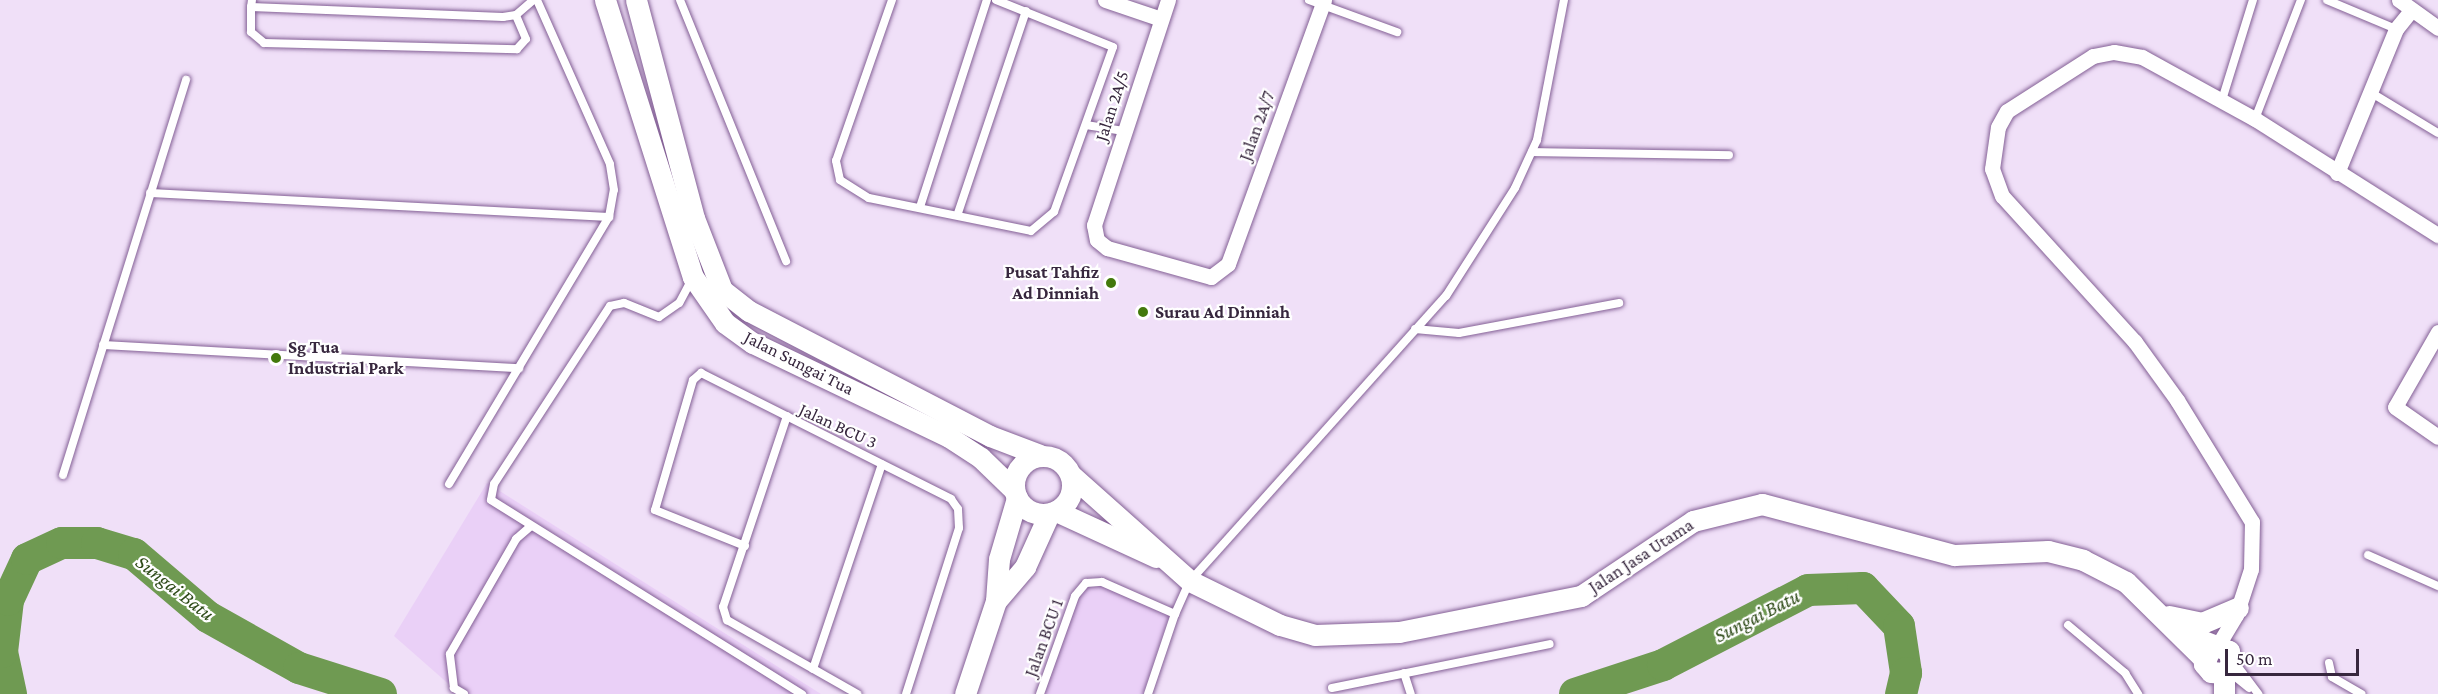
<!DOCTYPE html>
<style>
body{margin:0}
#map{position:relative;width:2438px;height:694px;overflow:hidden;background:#f0e0f8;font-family:"Crimson Pro",serif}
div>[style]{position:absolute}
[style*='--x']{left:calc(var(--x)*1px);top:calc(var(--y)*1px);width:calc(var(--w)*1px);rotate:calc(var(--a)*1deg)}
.built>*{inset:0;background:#ead0f7}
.river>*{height:32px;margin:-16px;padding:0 16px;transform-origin:16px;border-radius:16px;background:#6f9a52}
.roads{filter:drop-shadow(0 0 2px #835f95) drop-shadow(0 0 2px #835f95)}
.lane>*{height:8px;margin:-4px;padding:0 4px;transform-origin:4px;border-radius:4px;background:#fff}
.street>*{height:15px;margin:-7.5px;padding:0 7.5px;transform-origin:7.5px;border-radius:7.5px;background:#fff}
.secondary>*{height:21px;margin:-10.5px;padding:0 10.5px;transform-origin:10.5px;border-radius:10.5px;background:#fff}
.secondary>.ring{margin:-10.5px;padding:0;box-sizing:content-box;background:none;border:21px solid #fff;border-radius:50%}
.dots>*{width:16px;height:16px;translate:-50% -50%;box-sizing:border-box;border:3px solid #fff;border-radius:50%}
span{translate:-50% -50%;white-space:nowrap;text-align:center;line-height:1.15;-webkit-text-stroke:4.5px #fff;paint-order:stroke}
.street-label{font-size:18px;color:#37273e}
.poi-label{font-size:18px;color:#37273e;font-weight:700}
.right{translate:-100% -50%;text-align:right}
.left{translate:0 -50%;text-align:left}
.water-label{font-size:20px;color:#2e4b18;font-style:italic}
.scale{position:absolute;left:2225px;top:649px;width:134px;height:27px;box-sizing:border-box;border:3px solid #37273e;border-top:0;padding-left:8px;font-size:18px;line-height:21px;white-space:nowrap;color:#37273e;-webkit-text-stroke:4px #fff;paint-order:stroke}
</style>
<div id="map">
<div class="built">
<div style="clip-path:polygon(487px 483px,821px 694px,460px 694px,394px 636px)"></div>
<div style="clip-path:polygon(1102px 586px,1169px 616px,1143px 694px,1044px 694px,1077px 599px,1088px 587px)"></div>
</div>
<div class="river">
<div style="--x:11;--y:694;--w:43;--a:-102.1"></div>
<div style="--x:2;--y:652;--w:52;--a:-83.4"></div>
<div style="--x:8;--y:600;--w:45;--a:-65.1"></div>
<div style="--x:27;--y:559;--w:38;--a:-25"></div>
<div style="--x:62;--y:543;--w:35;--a:0"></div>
<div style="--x:97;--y:543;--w:39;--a:17"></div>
<div style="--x:134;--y:554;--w:97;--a:40.4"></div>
<div style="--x:208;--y:617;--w:104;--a:29.3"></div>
<div style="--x:299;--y:668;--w:86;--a:17.6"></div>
<div style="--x:1575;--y:694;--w:93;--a:-18.2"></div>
<div style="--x:1663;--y:665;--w:163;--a:-27.3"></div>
<div style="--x:1808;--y:590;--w:55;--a:-2.1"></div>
<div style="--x:1863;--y:588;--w:52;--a:46.5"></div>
<div style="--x:1899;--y:626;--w:48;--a:81.5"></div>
<div style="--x:1906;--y:673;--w:22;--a:103"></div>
</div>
<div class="roads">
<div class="lane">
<div style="--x:252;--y:0;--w:7;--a:98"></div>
<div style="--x:251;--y:7;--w:252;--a:2.3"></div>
<div style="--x:503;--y:17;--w:13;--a:-9"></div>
<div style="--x:516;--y:15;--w:23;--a:-41"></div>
<div style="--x:680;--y:0;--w:282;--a:67.9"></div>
<div style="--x:892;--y:0;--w:170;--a:109.2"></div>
<div style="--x:836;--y:161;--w:19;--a:78"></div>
<div style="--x:840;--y:180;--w:34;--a:32"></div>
<div style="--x:869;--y:198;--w:165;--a:11.5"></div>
<div style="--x:1031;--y:231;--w:30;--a:-40"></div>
<div style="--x:1054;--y:212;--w:175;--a:-70.3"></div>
<div style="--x:1113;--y:47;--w:126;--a:-158.1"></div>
<div style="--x:1309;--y:0;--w:94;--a:20"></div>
<div style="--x:2327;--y:0;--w:75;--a:22.8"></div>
<div style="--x:251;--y:7;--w:25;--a:90"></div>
<div style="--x:251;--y:32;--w:17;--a:40"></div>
<div style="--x:264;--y:43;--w:253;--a:1.4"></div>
<div style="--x:517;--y:49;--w:13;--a:-48"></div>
<div style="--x:526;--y:39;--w:26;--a:-113"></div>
<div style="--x:2370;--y:92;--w:79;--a:31.1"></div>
<div style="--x:2222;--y:100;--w:105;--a:-72.8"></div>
<div style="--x:2255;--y:119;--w:128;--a:-68.9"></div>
<div style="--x:1086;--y:125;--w:38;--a:9"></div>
<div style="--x:1532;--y:152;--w:197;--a:0.9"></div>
<div style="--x:150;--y:193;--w:460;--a:3"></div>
<div style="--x:920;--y:207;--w:218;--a:-72.1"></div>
<div style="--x:958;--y:213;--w:213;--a:-71.4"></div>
<div style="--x:692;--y:279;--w:27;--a:118"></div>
<div style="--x:679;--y:303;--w:24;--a:145"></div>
<div style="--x:659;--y:317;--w:38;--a:-158"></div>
<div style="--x:624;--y:303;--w:14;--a:168"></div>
<div style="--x:610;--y:306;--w:212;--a:123.1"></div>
<div style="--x:494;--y:484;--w:16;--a:101"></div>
<div style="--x:491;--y:500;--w:367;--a:32"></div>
<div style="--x:1415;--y:329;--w:44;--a:5.2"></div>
<div style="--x:1459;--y:333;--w:163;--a:-10.6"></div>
<div style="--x:103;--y:345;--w:417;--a:3.2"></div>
<div style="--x:787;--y:416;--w:201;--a:108.5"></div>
<div style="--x:723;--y:607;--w:14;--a:73"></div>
<div style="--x:727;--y:620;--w:150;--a:29.6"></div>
<div style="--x:63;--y:475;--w:414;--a:-72.7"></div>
<div style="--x:449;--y:484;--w:311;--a:-59.1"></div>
<div style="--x:609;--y:217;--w:27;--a:-80"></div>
<div style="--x:614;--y:190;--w:26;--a:-99"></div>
<div style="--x:610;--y:164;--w:180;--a:-114"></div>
<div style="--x:745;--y:546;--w:97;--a:-158.2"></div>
<div style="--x:655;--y:510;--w:135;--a:-73.7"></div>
<div style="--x:693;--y:380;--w:11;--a:-41"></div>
<div style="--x:701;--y:373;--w:280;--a:26.7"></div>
<div style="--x:951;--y:499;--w:12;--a:55"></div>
<div style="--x:958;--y:509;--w:19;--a:87"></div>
<div style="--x:959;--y:528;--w:174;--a:107.7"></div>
<div style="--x:2368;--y:555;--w:77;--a:23.9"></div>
<div style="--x:2068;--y:625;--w:75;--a:40.1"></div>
<div style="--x:2125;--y:673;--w:25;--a:58"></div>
<div style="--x:2235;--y:663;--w:39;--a:53"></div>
<div style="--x:2329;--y:663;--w:14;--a:78"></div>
<div style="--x:2332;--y:677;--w:34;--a:30"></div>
<div style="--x:813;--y:669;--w:216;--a:-71.4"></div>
<div style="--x:2228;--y:671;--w:27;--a:39"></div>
<div style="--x:1404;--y:673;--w:22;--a:72"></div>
<div style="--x:1332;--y:688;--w:222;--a:-11.4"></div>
<div style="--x:464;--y:694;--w:12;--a:-149"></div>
<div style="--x:454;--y:688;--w:34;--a:-97"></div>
<div style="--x:450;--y:654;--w:133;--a:-60.1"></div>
<div style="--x:516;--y:539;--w:20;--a:-41"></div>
<div style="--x:1040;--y:694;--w:104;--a:-70.3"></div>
<div style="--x:1075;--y:596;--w:17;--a:-50"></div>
<div style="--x:1086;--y:583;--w:16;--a:-4"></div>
<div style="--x:1102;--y:582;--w:80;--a:23.7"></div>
<div style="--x:1175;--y:614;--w:36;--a:-66"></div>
<div style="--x:1190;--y:581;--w:383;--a:-48.1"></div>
<div style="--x:1446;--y:296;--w:128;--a:-57.4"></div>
<div style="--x:1515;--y:188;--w:53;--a:-65.4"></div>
<div style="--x:1537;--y:140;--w:143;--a:-79.1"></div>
<div style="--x:1148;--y:694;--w:84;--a:-71.4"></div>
</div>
<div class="street">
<div style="--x:1105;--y:0;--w:59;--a:18.7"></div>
<div style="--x:1168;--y:0;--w:237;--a:108.2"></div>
<div style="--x:1094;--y:225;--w:15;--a:79"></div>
<div style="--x:1097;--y:240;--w:13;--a:39"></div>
<div style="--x:1107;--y:248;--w:108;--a:15.6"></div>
<div style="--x:1211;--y:277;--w:21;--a:-37"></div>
<div style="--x:1228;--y:264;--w:281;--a:-70"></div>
<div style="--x:2399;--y:0;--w:48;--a:35.7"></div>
<div style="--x:2337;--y:173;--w:156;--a:-67.7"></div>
<div style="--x:2396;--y:29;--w:22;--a:-51"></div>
<div style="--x:2438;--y:332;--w:86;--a:119.8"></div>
<div style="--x:2395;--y:407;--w:52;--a:34.9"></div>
<div style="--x:2218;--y:645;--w:35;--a:-59"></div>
<div style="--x:2236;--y:615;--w:48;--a:-71.9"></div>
<div style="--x:2251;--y:569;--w:47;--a:-88.8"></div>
<div style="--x:2252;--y:522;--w:143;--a:-121.6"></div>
<div style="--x:2177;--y:400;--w:72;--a:-125.9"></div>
<div style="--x:2135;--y:342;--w:197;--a:-132.3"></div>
<div style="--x:2002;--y:196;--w:29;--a:-110"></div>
<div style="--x:1992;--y:169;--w:42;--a:-81.9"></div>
<div style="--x:1998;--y:127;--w:18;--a:-61"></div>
<div style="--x:2007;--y:111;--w:102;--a:-32.6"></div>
<div style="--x:2093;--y:56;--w:21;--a:-11"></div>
<div style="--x:2114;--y:52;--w:28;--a:10"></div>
<div style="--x:2142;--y:57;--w:129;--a:28.8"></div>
<div style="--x:2255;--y:119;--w:217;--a:32.4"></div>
</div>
<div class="secondary">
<div style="--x:605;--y:0;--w:291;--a:72.4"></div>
<div style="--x:693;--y:277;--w:56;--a:55.2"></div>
<div style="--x:725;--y:323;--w:34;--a:36"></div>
<div style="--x:753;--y:343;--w:217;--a:25.6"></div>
<div style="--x:949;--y:437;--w:38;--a:33"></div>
<div style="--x:981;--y:458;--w:46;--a:44.1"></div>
<div style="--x:636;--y:0;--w:226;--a:75.1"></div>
<div style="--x:694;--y:218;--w:77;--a:68.7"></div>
<div style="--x:722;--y:290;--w:34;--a:38"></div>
<div style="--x:749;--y:311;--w:271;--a:27.4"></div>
<div style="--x:990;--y:436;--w:53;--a:20.8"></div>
<div class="ring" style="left:1014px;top:456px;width:37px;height:37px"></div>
<div style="--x:1071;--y:475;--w:159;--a:41.7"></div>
<div style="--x:1190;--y:581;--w:100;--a:26.1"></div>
<div style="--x:1280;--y:625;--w:36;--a:16"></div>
<div style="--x:1315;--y:635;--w:84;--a:-2"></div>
<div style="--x:1399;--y:632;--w:186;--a:-11.2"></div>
<div style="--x:1581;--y:596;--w:135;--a:-33.8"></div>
<div style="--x:1693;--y:521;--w:71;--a:-13.8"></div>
<div style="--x:1762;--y:504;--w:199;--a:14.9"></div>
<div style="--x:1954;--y:555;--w:94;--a:-2.4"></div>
<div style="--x:2048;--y:551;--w:36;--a:14"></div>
<div style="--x:2083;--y:560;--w:48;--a:27.1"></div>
<div style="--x:2126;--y:582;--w:108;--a:44.6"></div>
<div style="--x:1056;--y:511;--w:110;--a:24.7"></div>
<div style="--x:996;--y:601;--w:45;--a:-49.5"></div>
<div style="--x:1025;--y:567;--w:58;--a:-65.6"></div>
<div style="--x:2169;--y:616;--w:34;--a:12"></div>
<div style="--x:2202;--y:623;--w:39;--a:-23"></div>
<div style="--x:2188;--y:635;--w:44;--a:21.3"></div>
<div style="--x:2229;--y:651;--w:14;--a:82"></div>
<div style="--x:2231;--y:665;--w:11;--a:131"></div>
<div style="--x:2224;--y:673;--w:13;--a:-176"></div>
<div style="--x:2211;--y:672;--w:11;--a:-131"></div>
<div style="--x:2204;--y:664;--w:18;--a:-68"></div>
<div style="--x:2224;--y:673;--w:21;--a:90"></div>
<div style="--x:965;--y:694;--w:98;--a:-71.6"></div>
<div style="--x:996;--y:601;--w:42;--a:-85.9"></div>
<div style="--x:999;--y:559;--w:64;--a:-73.6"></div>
</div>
</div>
<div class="dots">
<div style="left:1111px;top:283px;background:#43790c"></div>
<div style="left:1143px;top:312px;background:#43790c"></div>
<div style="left:276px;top:358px;background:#43790c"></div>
</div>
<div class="street-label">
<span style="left:1112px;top:106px;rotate:-72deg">Jalan 2A/5</span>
<span style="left:1257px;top:126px;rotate:-70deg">Jalan 2A/7</span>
<span style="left:799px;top:363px;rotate:27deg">Jalan Sungai Tua</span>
<span style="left:838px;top:426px;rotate:25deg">Jalan BCU 3</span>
<span style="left:1641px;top:556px;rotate:-33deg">Jalan Jasa Utama</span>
<span style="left:1044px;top:638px;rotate:-70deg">Jalan BCU 1</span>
</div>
<div class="poi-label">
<span class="right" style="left:1099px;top:283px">Pusat Tahfiz<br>Ad Dinniah</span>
<span class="left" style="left:1155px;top:312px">Surau Ad Dinniah</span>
<span class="left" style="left:288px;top:358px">Sg Tua<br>Industrial Park</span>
</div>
<div class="water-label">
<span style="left:175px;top:588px;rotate:38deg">Sungai Batu</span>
<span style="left:1757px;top:616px;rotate:-27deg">Sungai Batu</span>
</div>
<div class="scale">50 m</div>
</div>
